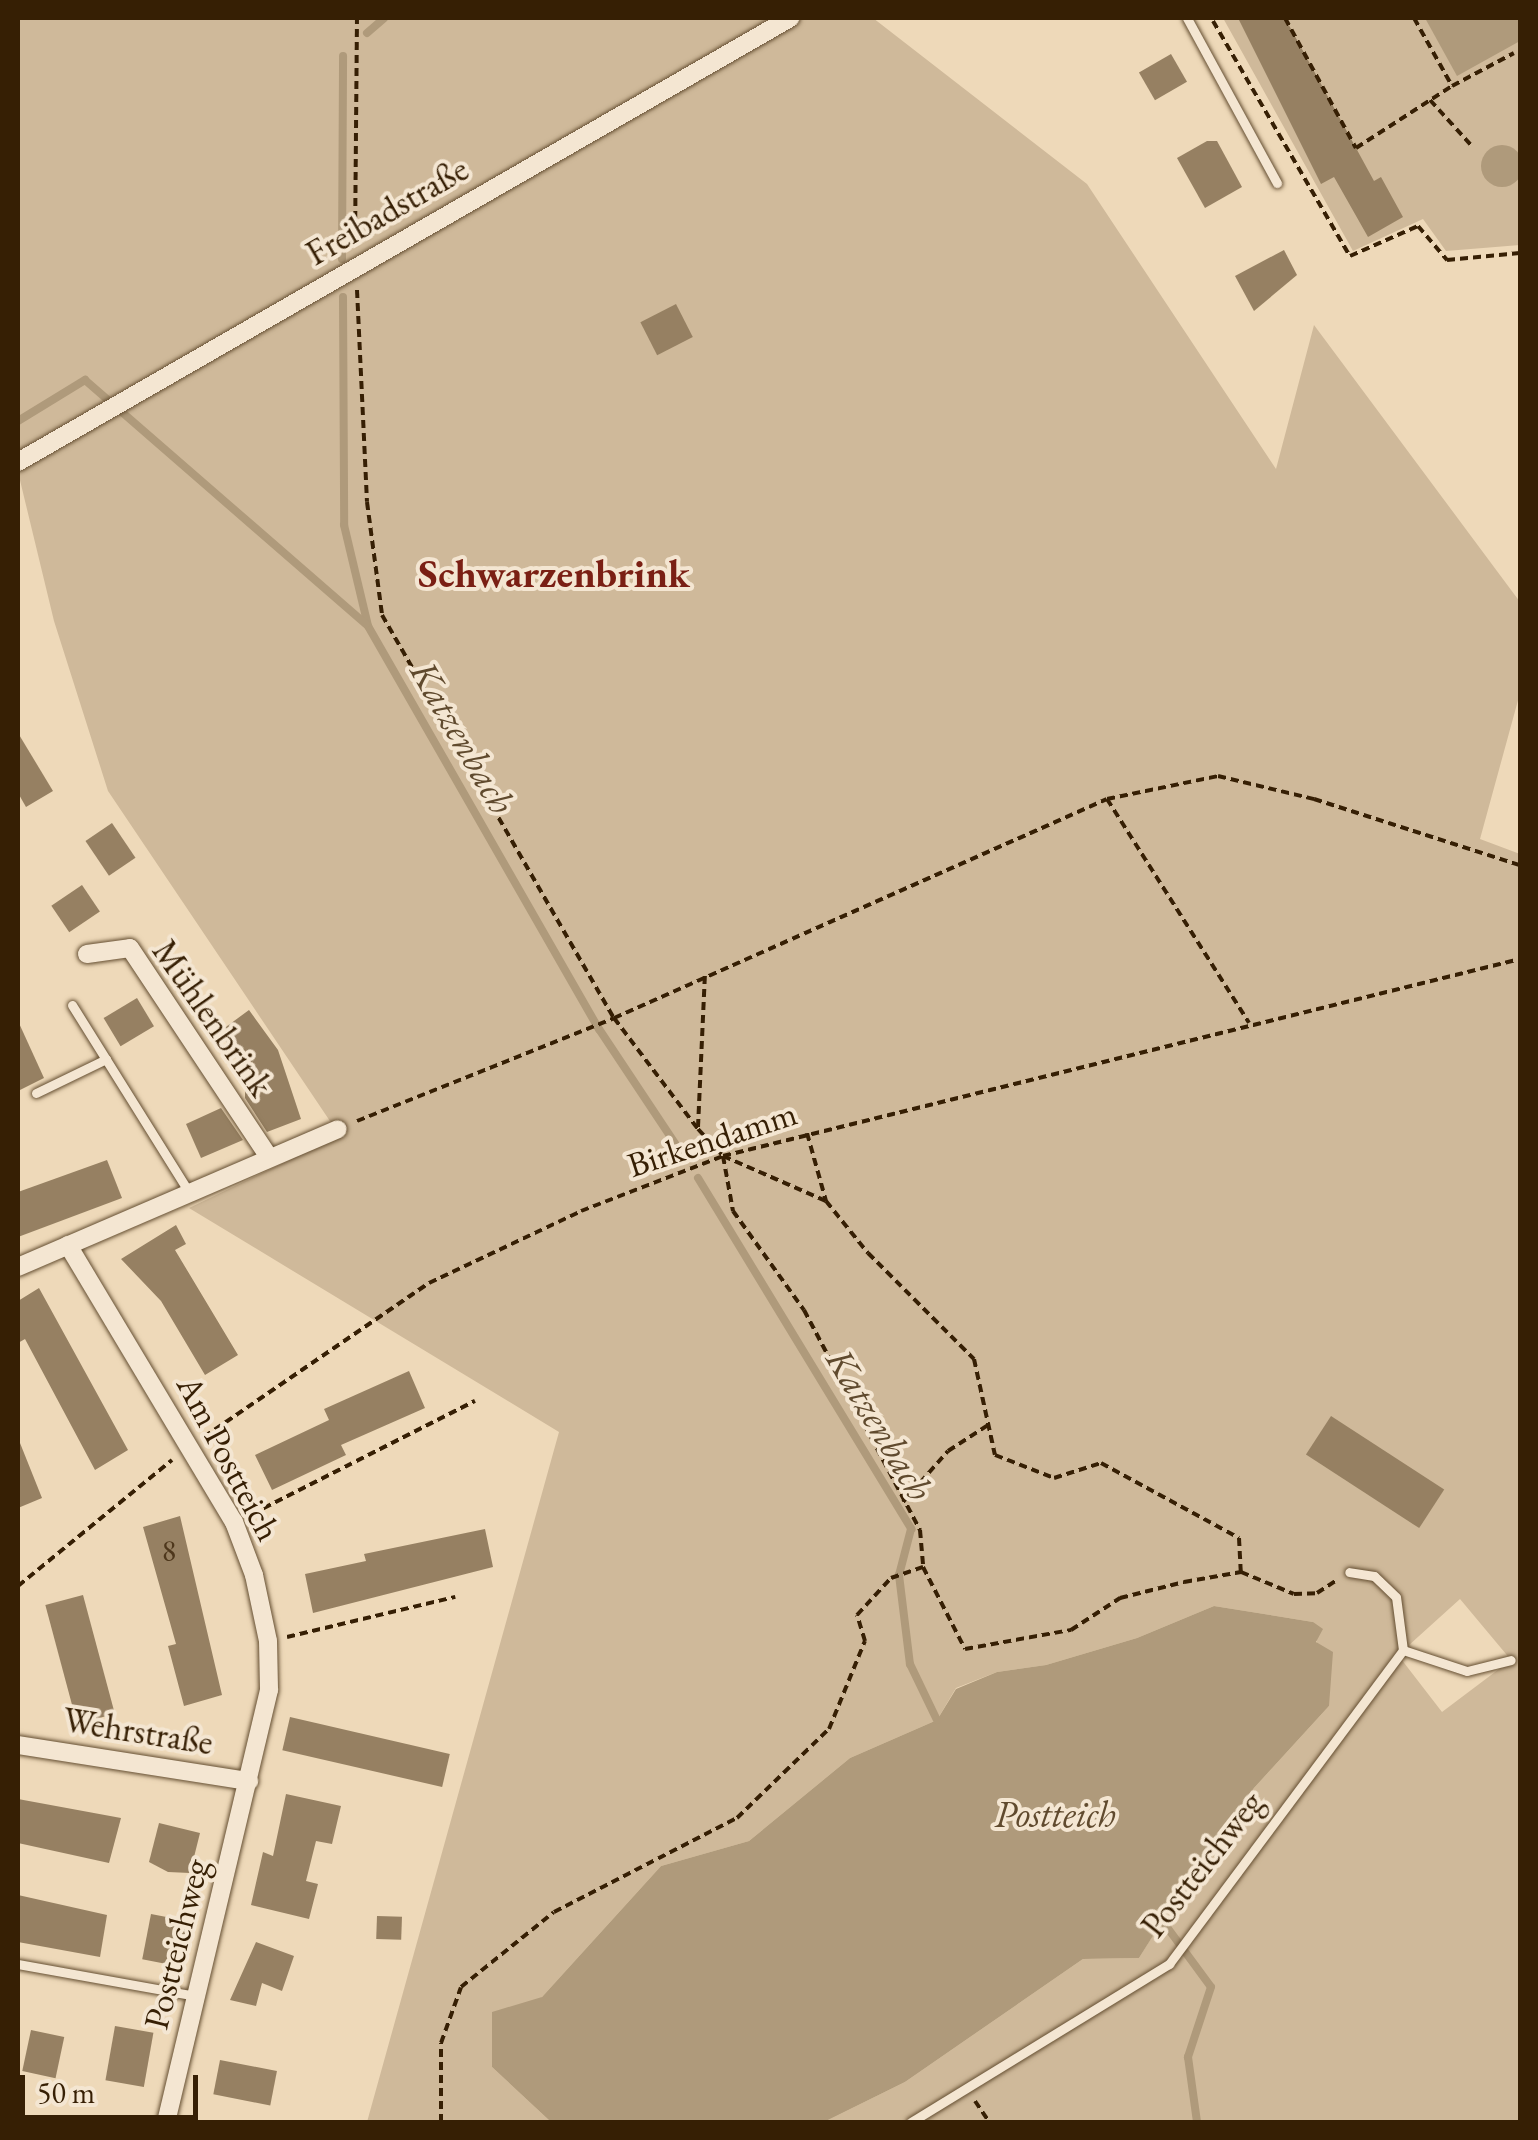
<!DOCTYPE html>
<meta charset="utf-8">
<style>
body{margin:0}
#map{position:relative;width:1538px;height:2140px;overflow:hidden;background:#eed9b9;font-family:"EB Garamond",serif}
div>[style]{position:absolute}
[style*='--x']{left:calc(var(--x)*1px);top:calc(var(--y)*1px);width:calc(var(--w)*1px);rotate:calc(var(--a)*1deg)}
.green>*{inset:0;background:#cfb99a}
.water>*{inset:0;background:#af9a7b}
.round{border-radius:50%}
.stream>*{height:8px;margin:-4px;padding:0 4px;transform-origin:4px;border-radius:4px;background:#af9a7b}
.building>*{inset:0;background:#968062;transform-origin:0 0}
.path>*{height:4px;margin-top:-2px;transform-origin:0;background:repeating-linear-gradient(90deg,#361f04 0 8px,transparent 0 13px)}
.roads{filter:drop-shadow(0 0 2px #644e31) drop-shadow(0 0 2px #644e31)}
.service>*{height:9px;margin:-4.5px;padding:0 4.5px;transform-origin:4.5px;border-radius:4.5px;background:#f4e6d2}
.minor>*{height:18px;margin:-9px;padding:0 9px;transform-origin:9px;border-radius:9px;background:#f4e6d2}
span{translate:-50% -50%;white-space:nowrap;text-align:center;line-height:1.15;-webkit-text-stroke:8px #f4e6d2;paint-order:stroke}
.number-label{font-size:30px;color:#4e371c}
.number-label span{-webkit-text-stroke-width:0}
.street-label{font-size:35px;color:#361f04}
.water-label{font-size:38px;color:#604a2e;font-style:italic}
.quarter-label{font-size:40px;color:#7a1f14;font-weight:700}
.frame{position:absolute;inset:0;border:20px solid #361f04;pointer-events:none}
.scale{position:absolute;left:20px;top:2075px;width:178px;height:45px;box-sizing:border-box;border:5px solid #361f04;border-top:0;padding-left:12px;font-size:30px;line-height:35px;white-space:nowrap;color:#361f04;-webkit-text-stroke:8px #f4e6d2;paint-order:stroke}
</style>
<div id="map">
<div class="green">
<div style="clip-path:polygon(evenodd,18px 18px,873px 18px,1087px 184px,1276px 469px,1314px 325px,1520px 602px,1520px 693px,1480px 839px,1520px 854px,1520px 2122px,824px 2122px,905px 2082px,1083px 1959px,1139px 1958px,1173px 1903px,1199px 1888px,1221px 1834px,1254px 1788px,1329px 1706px,1313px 1622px,1214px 1606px,1137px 1638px,1046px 1665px,997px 1672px,956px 1688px,937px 1720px,850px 1758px,749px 1841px,661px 1866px,542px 1997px,492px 2067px,551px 2122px,367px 2122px,559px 1432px,189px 1208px,340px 1136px,108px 791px,54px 621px,18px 472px,18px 18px,1460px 1599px,1511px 1660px,1442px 1712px,1398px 1655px,1460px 1599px)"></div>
<div style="clip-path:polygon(1223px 18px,1520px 18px,1520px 245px,1446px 251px,1423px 219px,1353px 251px)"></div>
</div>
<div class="water">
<div style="clip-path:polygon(1425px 18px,1519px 18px,1520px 41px,1457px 76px)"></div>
<div class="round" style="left:1481px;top:145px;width:42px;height:42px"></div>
<div style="clip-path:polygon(1214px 1606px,1313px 1622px,1323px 1629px,1316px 1642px,1333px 1652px,1329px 1706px,1254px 1788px,1221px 1834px,1199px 1889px,1173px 1904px,1139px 1958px,1083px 1959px,905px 2082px,824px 2122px,551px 2122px,492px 2067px,492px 2012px,542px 1997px,661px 1866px,749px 1841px,850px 1758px,937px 1720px,956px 1689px,997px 1672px,1046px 1665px,1137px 1638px)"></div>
</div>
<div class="stream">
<div style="--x:367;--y:33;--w:23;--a:-41"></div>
<div style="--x:342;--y:259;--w:203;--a:-89.7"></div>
<div style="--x:343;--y:297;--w:228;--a:89.7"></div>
<div style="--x:344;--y:525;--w:104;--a:76.6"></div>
<div style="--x:368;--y:626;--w:465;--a:60.2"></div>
<div style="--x:599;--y:1029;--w:154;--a:56.4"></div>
<div style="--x:18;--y:421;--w:79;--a:-31.5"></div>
<div style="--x:85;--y:380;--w:372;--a:41"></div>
<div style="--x:698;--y:1178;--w:411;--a:58.7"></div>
<div style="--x:911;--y:1529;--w:48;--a:104.6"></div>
<div style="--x:899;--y:1575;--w:90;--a:83"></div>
<div style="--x:910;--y:1664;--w:62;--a:64.3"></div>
<div style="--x:1161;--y:1919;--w:84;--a:53.7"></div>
<div style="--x:1211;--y:1987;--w:74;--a:108.2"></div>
<div style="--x:1188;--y:2057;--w:66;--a:82.1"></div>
</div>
<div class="building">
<div style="clip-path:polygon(1238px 18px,1285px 18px,1374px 181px,1381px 177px,1403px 217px,1368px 237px,1334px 177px,1321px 184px)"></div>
<div style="left:1171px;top:54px;width:32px;height:37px;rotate:60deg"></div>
<div style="clip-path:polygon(1207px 141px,1217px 141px,1242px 187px,1205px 208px,1177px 158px)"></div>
<div style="clip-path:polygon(1284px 250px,1297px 275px,1254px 311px,1235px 276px)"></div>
<div style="left:676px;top:304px;width:37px;height:40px;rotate:63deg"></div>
<div style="clip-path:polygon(18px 733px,53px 791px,26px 807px,18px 793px)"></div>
<div style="left:112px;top:823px;width:42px;height:32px;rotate:56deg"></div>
<div style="left:82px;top:885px;width:32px;height:37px;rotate:56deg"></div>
<div style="left:137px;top:998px;width:33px;height:39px;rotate:59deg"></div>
<div style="clip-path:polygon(249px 1010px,278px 1050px,301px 1119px,267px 1132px,245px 1098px,245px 1086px,255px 1082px,219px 1032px)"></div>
<div style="clip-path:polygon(18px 1021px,44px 1078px,18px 1091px)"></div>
<div style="clip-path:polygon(221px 1108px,243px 1140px,201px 1158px,186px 1124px)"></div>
<div style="clip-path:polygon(107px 1160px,122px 1198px,18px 1237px,18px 1192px)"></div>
<div style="clip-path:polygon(176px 1225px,186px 1244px,175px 1250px,238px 1355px,205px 1375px,161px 1301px,121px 1259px)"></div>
<div style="clip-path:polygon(39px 1288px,128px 1450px,95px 1470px,25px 1339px,18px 1343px,18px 1301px)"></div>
<div style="clip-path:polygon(409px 1371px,425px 1408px,341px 1445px,346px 1455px,272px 1490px,255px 1455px,329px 1420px,324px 1409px)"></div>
<div style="left:1331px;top:1416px;width:135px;height:46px;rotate:33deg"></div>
<div style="clip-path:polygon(18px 1438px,42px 1498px,18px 1508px)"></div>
<div style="clip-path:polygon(180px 1516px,222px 1695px,184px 1706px,168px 1646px,176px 1644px,143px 1527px)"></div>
<div style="clip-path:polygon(485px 1529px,493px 1567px,313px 1613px,305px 1574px,366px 1561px,364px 1554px)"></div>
<div style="left:83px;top:1595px;width:123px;height:39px;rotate:75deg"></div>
<div style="left:290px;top:1717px;width:164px;height:34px;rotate:13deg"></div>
<div style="clip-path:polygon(286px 1794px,341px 1806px,332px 1844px,316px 1841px,306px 1881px,318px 1884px,309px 1919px,251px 1905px,263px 1852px,273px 1856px)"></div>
<div style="clip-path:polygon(18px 1799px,121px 1818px,109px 1863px,18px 1843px)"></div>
<div style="clip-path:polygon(159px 1823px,200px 1833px,190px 1873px,168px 1872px,149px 1862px)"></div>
<div style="clip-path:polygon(18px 1895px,107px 1915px,100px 1957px,18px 1942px)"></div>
<div style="left:151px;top:1914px;width:38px;height:46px;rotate:11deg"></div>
<div style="left:377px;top:1916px;width:25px;height:23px;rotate:2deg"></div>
<div style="clip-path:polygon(256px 1942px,294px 1956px,282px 1991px,262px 1983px,256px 2006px,230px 2000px)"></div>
<div style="left:115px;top:2026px;width:39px;height:55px;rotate:10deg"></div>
<div style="left:31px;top:2030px;width:34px;height:42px;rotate:12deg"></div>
<div style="left:220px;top:2060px;width:58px;height:35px;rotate:11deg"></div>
</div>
<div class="path">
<div style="--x:1211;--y:18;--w:10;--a:0"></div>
<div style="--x:1285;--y:18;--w:148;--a:61.4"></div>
<div style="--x:1356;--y:148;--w:114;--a:-32.9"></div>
<div style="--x:1414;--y:18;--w:78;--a:60.8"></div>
<div style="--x:1452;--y:86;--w:70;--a:-28"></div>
<div style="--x:1213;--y:21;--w:272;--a:59.8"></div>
<div style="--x:1350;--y:256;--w:74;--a:-23.8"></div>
<div style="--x:1418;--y:226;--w:45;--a:49.5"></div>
<div style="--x:1447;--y:260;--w:73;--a:-5.5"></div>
<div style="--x:1430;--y:100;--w:61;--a:47.7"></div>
<div style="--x:355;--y:245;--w:227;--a:-89.5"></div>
<div style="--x:357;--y:290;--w:212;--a:87.3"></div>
<div style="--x:367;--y:502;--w:114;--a:82.4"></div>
<div style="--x:382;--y:615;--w:465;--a:60.1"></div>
<div style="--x:614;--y:1018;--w:139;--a:52.9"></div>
<div style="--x:698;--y:1129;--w:37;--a:47"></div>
<div style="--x:723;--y:1156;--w:112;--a:23.6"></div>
<div style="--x:1107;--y:799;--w:265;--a:57.6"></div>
<div style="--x:357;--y:1121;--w:277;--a:-21.8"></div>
<div style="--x:614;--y:1018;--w:539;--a:-23.95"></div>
<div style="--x:1107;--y:799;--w:113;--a:-11.7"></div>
<div style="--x:1218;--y:776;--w:99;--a:13.5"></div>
<div style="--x:1314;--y:799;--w:216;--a:17.8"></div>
<div style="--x:698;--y:1127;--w:155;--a:-87.4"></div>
<div style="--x:807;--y:1133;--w:71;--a:74.4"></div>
<div style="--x:826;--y:1201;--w:67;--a:51.1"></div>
<div style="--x:868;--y:1253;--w:150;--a:45"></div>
<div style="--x:974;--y:1359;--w:98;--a:77.7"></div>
<div style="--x:995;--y:1455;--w:63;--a:21.3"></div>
<div style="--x:1054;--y:1478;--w:49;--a:-17.7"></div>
<div style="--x:1101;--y:1463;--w:157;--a:28.5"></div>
<div style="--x:1239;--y:1538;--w:34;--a:87"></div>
<div style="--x:723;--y:1156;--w:56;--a:79.7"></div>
<div style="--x:733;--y:1211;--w:122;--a:54.4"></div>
<div style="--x:804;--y:1310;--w:249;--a:62.2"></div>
<div style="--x:920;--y:1530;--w:37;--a:85"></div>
<div style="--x:923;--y:1567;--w:92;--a:62.9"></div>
<div style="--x:965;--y:1649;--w:108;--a:-10.2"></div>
<div style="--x:1071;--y:1630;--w:59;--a:-33.1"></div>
<div style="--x:1120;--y:1598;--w:66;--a:-14"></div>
<div style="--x:1184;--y:1582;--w:58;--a:-10"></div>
<div style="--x:1241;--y:1572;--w:57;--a:22.5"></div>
<div style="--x:1294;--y:1594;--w:23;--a:-2"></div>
<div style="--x:1317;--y:1593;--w:24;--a:-33"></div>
<div style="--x:204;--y:1437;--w:273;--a:-34.4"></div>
<div style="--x:429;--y:1283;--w:168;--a:-25.3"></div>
<div style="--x:581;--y:1211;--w:152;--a:-21.2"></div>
<div style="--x:723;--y:1156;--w:821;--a:-13.88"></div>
<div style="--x:903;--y:1502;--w:68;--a:-48.6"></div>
<div style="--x:948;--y:1451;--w:48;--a:-33"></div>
<div style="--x:252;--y:1514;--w:250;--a:-26.9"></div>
<div style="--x:18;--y:1586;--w:199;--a:-39.3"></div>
<div style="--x:287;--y:1637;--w:173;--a:-13.4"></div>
<div style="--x:975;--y:2101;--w:25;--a:56"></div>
<div style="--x:441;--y:2122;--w:79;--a:-90"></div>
<div style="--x:441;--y:2043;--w:59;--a:-70.3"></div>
<div style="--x:461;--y:1987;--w:119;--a:-38.9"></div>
<div style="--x:554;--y:1912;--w:206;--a:-27.2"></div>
<div style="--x:737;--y:1818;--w:128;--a:-44.1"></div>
<div style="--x:829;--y:1729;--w:95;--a:-67.8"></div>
<div style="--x:865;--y:1641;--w:27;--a:-107"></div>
<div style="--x:857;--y:1615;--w:50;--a:-47.4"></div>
<div style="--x:891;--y:1578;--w:34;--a:-19"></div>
</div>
<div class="roads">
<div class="service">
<div style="--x:1187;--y:18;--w:188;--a:61.4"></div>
<div style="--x:72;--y:1005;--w:221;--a:58"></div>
<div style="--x:36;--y:1093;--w:78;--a:-25.9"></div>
<div style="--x:1403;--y:1650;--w:67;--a:18.2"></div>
<div style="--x:1467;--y:1671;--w:45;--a:-14"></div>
<div style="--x:18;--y:1964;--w:180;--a:10.2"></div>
<div style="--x:911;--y:2122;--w:303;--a:-31.5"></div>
<div style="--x:1169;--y:1964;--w:392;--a:-53.3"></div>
<div style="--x:1403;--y:1650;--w:53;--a:-97.5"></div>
<div style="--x:1396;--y:1597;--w:30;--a:-136"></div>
<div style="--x:1374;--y:1576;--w:25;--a:-171"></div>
</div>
<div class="minor">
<div style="--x:18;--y:462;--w:891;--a:-29.9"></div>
<div style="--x:87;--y:954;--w:43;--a:-7.9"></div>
<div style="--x:130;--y:948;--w:251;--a:56.4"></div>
<div style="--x:68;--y:1245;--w:323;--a:59.1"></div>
<div style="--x:234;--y:1522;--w:57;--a:69.3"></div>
<div style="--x:254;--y:1575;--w:67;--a:78"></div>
<div style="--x:268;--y:1641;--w:49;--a:88.8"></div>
<div style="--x:269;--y:1690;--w:444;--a:103.4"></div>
<div style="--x:18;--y:1267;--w:348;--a:-23.3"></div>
<div style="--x:18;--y:1745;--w:234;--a:8.9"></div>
</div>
</div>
<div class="number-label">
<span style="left:169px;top:1551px">8</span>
</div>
<div class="street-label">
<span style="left:387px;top:211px;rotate:-30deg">Freibadstraße</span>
<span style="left:213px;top:1018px;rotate:55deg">Mühlenbrink</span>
<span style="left:712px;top:1139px;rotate:-18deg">Birkendamm</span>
<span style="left:229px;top:1458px;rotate:62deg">Am Postteich</span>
<span style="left:138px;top:1731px;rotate:9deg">Wehrstraße</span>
<span style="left:1202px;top:1864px;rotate:-52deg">Postteichweg</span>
<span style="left:176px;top:1944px;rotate:-76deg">Postteichweg</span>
</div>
<div class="water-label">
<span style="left:463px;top:737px;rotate:60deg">Katzenbach</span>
<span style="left:880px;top:1424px;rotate:59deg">Katzenbach</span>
<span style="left:1055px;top:1814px">Postteich</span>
</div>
<div class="quarter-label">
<span style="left:554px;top:573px">Schwarzenbrink</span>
</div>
<div class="frame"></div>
<div class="scale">50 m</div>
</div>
